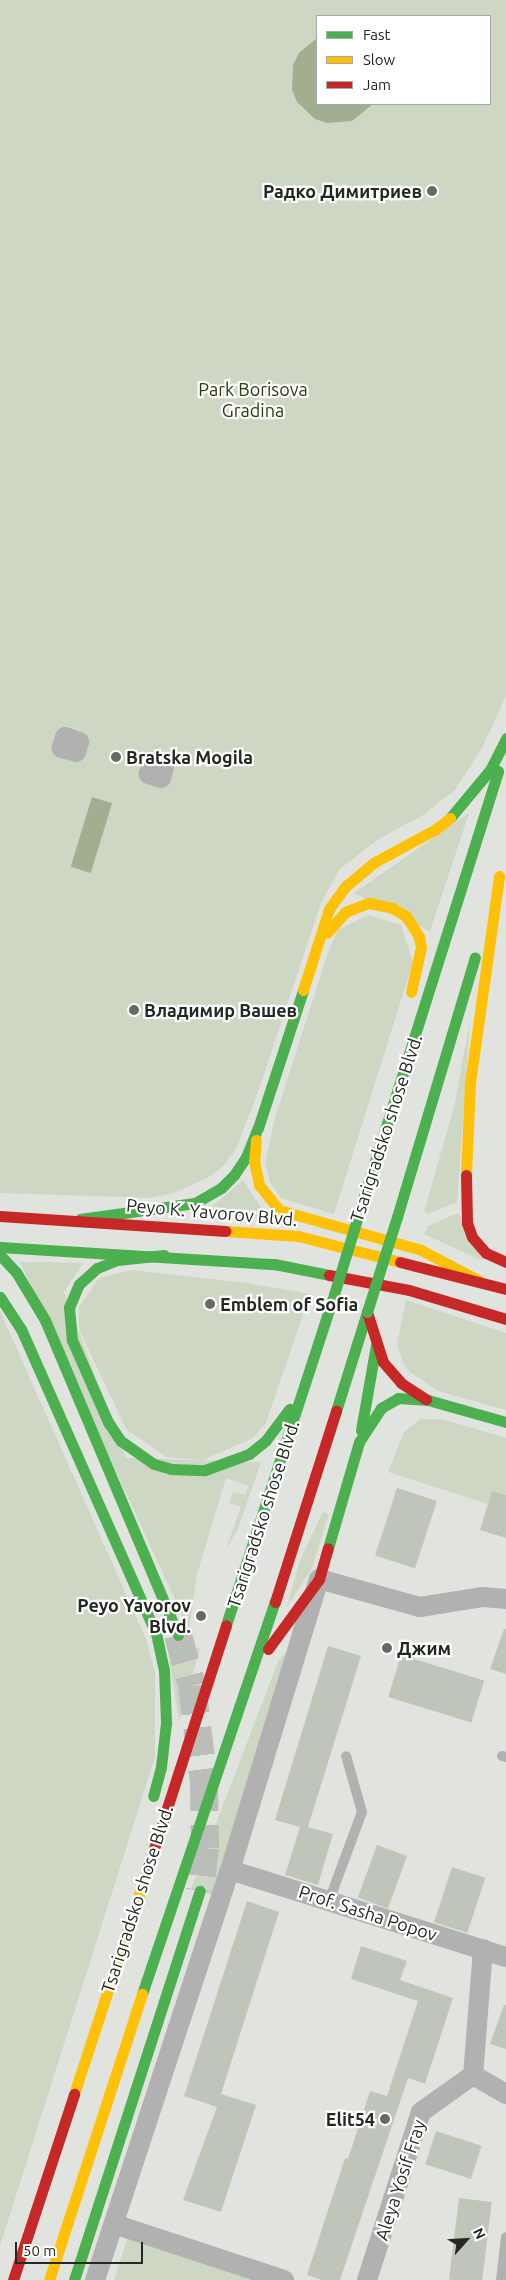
<!DOCTYPE html>
<meta charset="utf-8">
<style>
body{margin:0}
#map{position:relative;width:506px;height:2280px;overflow:hidden;background:#e1e4de;font-family:Ubuntu,sans-serif}
div>[style]{position:absolute}
[style*='--x']{left:calc(var(--x)*1px);top:calc(var(--y)*1px);width:calc(var(--w)*1px);rotate:calc(var(--a)*1deg)}
.green>*{inset:0;background:#ced7c4}
.water>*{inset:0;background:#a1af90;transform-origin:0 0}
.building>*{inset:0;background:#c0c5ba;transform-origin:0 0}
.highway-tunnel>*{height:28px;margin-top:-14px;transform-origin:0;background:repeating-linear-gradient(90deg,#bbbeb8 0 28px,transparent 0 42px)}
.lane>*{height:10px;margin:-5px;padding:0 5px;transform-origin:5px;border-radius:5px;background:#b1b1b2}
.street>*{height:20px;margin:-10px;padding:0 10px;transform-origin:10px;border-radius:10px;background:#b1b1b2}
.fast>*{height:11px;margin:-5.5px;padding:0 5.5px;transform-origin:5.5px;border-radius:5.5px;background:#4caf50}
.slow>*{height:11px;margin:-5.5px;padding:0 5.5px;transform-origin:5.5px;border-radius:5.5px;background:#ffc107}
.jam>*{height:11px;margin:-5.5px;padding:0 5.5px;transform-origin:5.5px;border-radius:5.5px;background:#c62828}
.fast-bridge>*{height:11px;margin:-5.5px;padding:0 5.5px;transform-origin:5.5px;border-radius:5.5px;background:#4caf50}
.dots>*{width:14px;height:14px;translate:-50% -50%;box-sizing:border-box;border:2px solid #fff;border-radius:50%}
span{translate:-50% -50%;white-space:nowrap;text-align:center;line-height:1.15;-webkit-text-stroke:4.5px #fff;paint-order:stroke}
.poi-label{font-size:18px;color:#242722;font-weight:700}
.right{translate:-100% -50%;text-align:right}
.left{translate:0 -50%;text-align:left}
.park-label{font-size:18px;color:#2a3c0a}
.street-label{font-size:18px;color:#242722}
.legend{position:absolute;left:316px;top:15px;width:175px;height:90px;box-sizing:border-box;background:#fff;border:1px solid #a7a9a7;margin:0;padding:6px 9px;list-style:none;font-size:15px;color:#242722}
.legend li{display:flex;align-items:center;gap:10px;height:25px}
.legend b{width:25px;border:1px solid #a7a9a7}
.north{position:absolute;left:441px;top:2215px;width:50px;height:50px;-webkit-text-stroke:4px #fff;paint-order:stroke;rotate:64deg;font-size:14px;font-weight:700;line-height:20px;text-align:center;color:#242722}
.north::after{content:'';display:block;margin:auto;width:18px;height:22px;background:#242722;clip-path:polygon(50% 0,100% 100%,50% 72%,0 100%)}
.scale{position:absolute;left:15px;top:2242px;width:128px;height:22px;box-sizing:border-box;border:2px solid #242722;border-top:0;padding-left:6px;font-size:15px;line-height:18px;white-space:nowrap;color:#242722;-webkit-text-stroke:4px #fff;paint-order:stroke}
</style>
<div id="map">
<div class="green">
<div style="clip-path:polygon(evenodd,0 0,506px 0,506px 696px,482px 748px,455px 790px,423px 815px,377px 840px,339px 870px,321px 903px,258px 1092px,236px 1149px,224px 1165px,211px 1176px,174px 1193px,150px 1198px,0 1193px,0 0,317px 16px,490px 16px,490px 104px,317px 104px,317px 16px)"></div>
<div style="clip-path:polygon(469px 813px,430px 931px,354px 893px)"></div>
<div style="clip-path:polygon(368px 915px,401px 925px,413px 962px,334px 1214px,281px 1198px,271px 1184px,265px 1164px,275px 1118px,329px 949px,338px 930px)"></div>
<div style="clip-path:polygon(470px 1021px,457px 1202px,428px 1214px,424px 1212px,454px 1107px)"></div>
<div style="clip-path:polygon(243px 1180px,268px 1218px,211px 1214px,209px 1209px)"></div>
<div style="clip-path:polygon(458px 1213px,483px 1261px,424px 1234px,428px 1226px)"></div>
<div style="clip-path:polygon(20px 1262px,83px 1263px,64px 1292px,126px 1458px,261px 1462px,238px 1529px,226px 1549px,241px 1507px,229px 1503px,233px 1492px,245px 1495px,248px 1486px,226px 1478px,197px 1575px,189px 1630px)"></div>
<div style="clip-path:polygon(132px 1270px,247px 1283px,310px 1294px,266px 1423px,253px 1438px,203px 1460px,166px 1457px,126px 1429px,79px 1329px,79px 1307px,99px 1278px)"></div>
<div style="clip-path:polygon(406px 1300px,506px 1333px,506px 1410px,438px 1391px,409px 1371px,403px 1363px,397px 1344px)"></div>
<div style="clip-path:polygon(0 1311px,146px 1639px,155px 1673px,155px 1757px,0 2246px)"></div>
<div style="clip-path:polygon(420px 1419px,442px 1419px,506px 1438px,506px 1495px,492px 1491px,488px 1504px,388px 1472px,404px 1432px)"></div>
<div style="clip-path:polygon(323px 1512px,329px 1514px,312px 1568px,287px 1607px,300px 1560px)"></div>
<div style="clip-path:polygon(186px 1645px,200px 1649px,179px 1721px,168px 1650px)"></div>
<div style="clip-path:polygon(293px 1647px,212px 1895px,191px 1889px,279px 1659px)"></div>
<div style="clip-path:polygon(129px 2234px,278px 2280px,114px 2280px)"></div>
</div>
<div class="water">
<div style="clip-path:polygon(317px 38px,317px 104px,373px 104px,352px 121px,327px 123px,315px 119px,297px 102px,292px 90px,293px 65px,299px 53px)"></div>
<div style="left:92px;top:797px;width:21px;height:73px;rotate:17deg"></div>
</div>
<div class="building">
<div style="left:397px;top:1488px;width:42px;height:71px;rotate:18deg"></div>
<div style="clip-path:polygon(492px 1491px,506px 1495px,506px 1538px,480px 1530px)"></div>
<div style="clip-path:polygon(504px 1629px,506px 1629px,506px 1674px,490px 1669px)"></div>
<div style="clip-path:polygon(328px 1646px,361px 1656px,308px 1827px,333px 1834px,318px 1885px,285px 1875px,300px 1827px,275px 1820px)"></div>
<div style="left:401px;top:1655px;width:87px;height:44px;rotate:17deg"></div>
<div style="left:377px;top:1845px;width:32px;height:56px;rotate:20deg"></div>
<div style="left:452px;top:1867px;width:35px;height:58px;rotate:18deg"></div>
<div style="clip-path:polygon(247px 1901px,279px 1912px,221px 2094px,256px 2105px,221px 2212px,183px 2200px,217px 2107px,184px 2096px)"></div>
<div style="clip-path:polygon(361px 1946px,407px 1961px,400px 1980px,453px 1998px,425px 2084px,408px 2078px,340px 2280px,322px 2280px,307px 2275px,345px 2158px,348px 2159px,370px 2091px,387px 2096px,418px 2001px,351px 1979px)"></div>
<div style="clip-path:polygon(504px 2005px,506px 2005px,506px 2049px,490px 2044px)"></div>
<div style="left:436px;top:2131px;width:48px;height:35px;rotate:18deg"></div>
<div style="left:459px;top:2198px;width:33px;height:82px;rotate:7deg"></div>
</div>
<div class="highway-tunnel">
<div style="--x:178;--y:1635;--w:53;--a:74.6"></div>
<div style="--x:192;--y:1686;--w:98;--a:82.9"></div>
<div style="--x:204;--y:1783;--w:65;--a:89.1"></div>
<div style="--x:205;--y:1848;--w:43;--a:96.6"></div>
</div>
<div class="lane">
<div style="--x:502;--y:1756;--w:4;--a:14"></div>
<div style="--x:329;--y:1901;--w:95;--a:-69.7"></div>
<div style="--x:362;--y:1812;--w:58;--a:-105.9"></div>
<div style="--x:501;--y:2280;--w:43;--a:-83.4"></div>
</div>
<div class="street">
<div style="--x:65;--y:737;--w:15;--a:20"></div>
<div style="--x:79;--y:742;--w:10;--a:107"></div>
<div style="--x:76;--y:752;--w:15;--a:-164"></div>
<div style="--x:62;--y:748;--w:11;--a:-75"></div>
<div style="--x:152;--y:764;--w:12;--a:14"></div>
<div style="--x:164;--y:767;--w:11;--a:105"></div>
<div style="--x:161;--y:778;--w:13;--a:-162"></div>
<div style="--x:149;--y:774;--w:10;--a:-73"></div>
<div style="--x:230;--y:1870;--w:289;--a:17.5"></div>
<div style="--x:483;--y:1949;--w:126;--a:94.5"></div>
<div style="--x:473;--y:2075;--w:38;--a:30"></div>
<div style="--x:114;--y:2224;--w:179;--a:18.2"></div>
<div style="--x:95;--y:2280;--w:432;--a:-71.8"></div>
<div style="--x:230;--y:1870;--w:304;--a:-73"></div>
<div style="--x:319;--y:1579;--w:105;--a:15.5"></div>
<div style="--x:420;--y:1607;--w:64;--a:-9"></div>
<div style="--x:483;--y:1597;--w:23;--a:5"></div>
<div style="--x:367;--y:2280;--w:176;--a:-72.2"></div>
<div style="--x:421;--y:2112;--w:64;--a:-35.4"></div>
</div>
<div class="fast">
<div style="--x:450;--y:818;--w:62;--a:-50.2"></div>
<div style="--x:490;--y:770;--w:36;--a:-63"></div>
<div style="--x:361;--y:1206;--w:456;--a:-72.5"></div>
<div style="--x:397;--y:1217;--w:271;--a:-73.3"></div>
<div style="--x:80;--y:1219;--w:116;--a:-7.9"></div>
<div style="--x:195;--y:1203;--w:30;--a:-30"></div>
<div style="--x:221;--y:1188;--w:18;--a:-45"></div>
<div style="--x:234;--y:1175;--w:22;--a:-56"></div>
<div style="--x:246;--y:1157;--w:31;--a:-68"></div>
<div style="--x:258;--y:1128;--w:145;--a:-71.9"></div>
<div style="--x:0;--y:1247;--w:275;--a:3.6"></div>
<div style="--x:274;--y:1264;--w:56;--a:11.3"></div>
<div style="--x:0;--y:1255;--w:23;--a:47"></div>
<div style="--x:16;--y:1272;--w:56;--a:58.9"></div>
<div style="--x:45;--y:1320;--w:342;--a:67.1"></div>
<div style="--x:164;--y:1255;--w:47;--a:173.9"></div>
<div style="--x:117;--y:1260;--w:22;--a:158"></div>
<div style="--x:97;--y:1268;--w:24;--a:138"></div>
<div style="--x:79;--y:1284;--w:25;--a:113"></div>
<div style="--x:69;--y:1307;--w:33;--a:85"></div>
<div style="--x:72;--y:1340;--w:90;--a:66.3"></div>
<div style="--x:108;--y:1422;--w:23;--a:56"></div>
<div style="--x:121;--y:1441;--w:40;--a:34.9"></div>
<div style="--x:154;--y:1464;--w:18;--a:16"></div>
<div style="--x:171;--y:1469;--w:34;--a:2"></div>
<div style="--x:205;--y:1470;--w:47;--a:-20"></div>
<div style="--x:249;--y:1454;--w:22;--a:-39"></div>
<div style="--x:266;--y:1440;--w:39;--a:-53"></div>
<div style="--x:0;--y:1297;--w:38;--a:57"></div>
<div style="--x:21;--y:1329;--w:333;--a:66.1"></div>
<div style="--x:156;--y:1633;--w:38;--a:78"></div>
<div style="--x:164;--y:1670;--w:53;--a:87.8"></div>
<div style="--x:166;--y:1723;--w:44;--a:96.5"></div>
<div style="--x:161;--y:1767;--w:30;--a:105"></div>
<div style="--x:336;--y:1411;--w:104;--a:-72.6"></div>
<div style="--x:361;--y:1430;--w:86;--a:-80"></div>
<div style="--x:328;--y:1548;--w:110;--a:-73.7"></div>
<div style="--x:359;--y:1442;--w:40;--a:-57.1"></div>
<div style="--x:381;--y:1408;--w:20;--a:-30"></div>
<div style="--x:398;--y:1398;--w:30;--a:4"></div>
<div style="--x:428;--y:1400;--w:81;--a:15.8"></div>
<div style="--x:226;--y:1625;--w:341;--a:-71.9"></div>
<div style="--x:142;--y:1994;--w:414;--a:-71.3"></div>
<div style="--x:74;--y:2280;--w:409;--a:-72.1"></div>
</div>
<div class="slow">
<div style="--x:327;--y:933;--w:28;--a:-49"></div>
<div style="--x:345;--y:912;--w:26;--a:-21"></div>
<div style="--x:369;--y:903;--w:24;--a:12"></div>
<div style="--x:392;--y:908;--w:16;--a:30"></div>
<div style="--x:406;--y:916;--w:25;--a:58"></div>
<div style="--x:419;--y:937;--w:10;--a:79"></div>
<div style="--x:421;--y:947;--w:46;--a:102.5"></div>
<div style="--x:303;--y:990;--w:85;--a:-72.2"></div>
<div style="--x:329;--y:909;--w:29;--a:-54"></div>
<div style="--x:346;--y:886;--w:35;--a:-40"></div>
<div style="--x:373;--y:863;--w:72;--a:-28.4"></div>
<div style="--x:436;--y:829;--w:18;--a:-38"></div>
<div style="--x:256;--y:1140;--w:21;--a:95"></div>
<div style="--x:254;--y:1161;--w:25;--a:78"></div>
<div style="--x:259;--y:1185;--w:32;--a:51"></div>
<div style="--x:279;--y:1210;--w:148;--a:15.7"></div>
<div style="--x:421;--y:1250;--w:64;--a:27.8"></div>
<div style="--x:466;--y:1175;--w:92;--a:-87.5"></div>
<div style="--x:470;--y:1083;--w:209;--a:-82"></div>
<div style="--x:226;--y:1231;--w:72;--a:4"></div>
<div style="--x:298;--y:1236;--w:105;--a:14.3"></div>
<div style="--x:74;--y:2094;--w:239;--a:-71.9"></div>
<div style="--x:49;--y:2280;--w:301;--a:-72"></div>
</div>
<div class="jam">
<div style="--x:466;--y:1175;--w:48;--a:88.8"></div>
<div style="--x:467;--y:1223;--w:15;--a:70"></div>
<div style="--x:472;--y:1237;--w:21;--a:49"></div>
<div style="--x:486;--y:1253;--w:22;--a:24"></div>
<div style="--x:0;--y:1216;--w:226;--a:3.8"></div>
<div style="--x:400;--y:1262;--w:109;--a:14.3"></div>
<div style="--x:329;--y:1275;--w:81;--a:10.6"></div>
<div style="--x:409;--y:1290;--w:101;--a:16.6"></div>
<div style="--x:367;--y:1312;--w:52;--a:72.3"></div>
<div style="--x:383;--y:1362;--w:28;--a:49"></div>
<div style="--x:401;--y:1383;--w:30;--a:33"></div>
<div style="--x:275;--y:1602;--w:201;--a:-72.3"></div>
<div style="--x:268;--y:1649;--w:87;--a:-53.9"></div>
<div style="--x:319;--y:1579;--w:32;--a:-74"></div>
<div style="--x:148;--y:1867;--w:254;--a:-72.1"></div>
<div style="--x:13;--y:2280;--w:196;--a:-71.8"></div>
</div>
<div class="fast-bridge">
<div style="--x:332;--y:1301;--w:99;--a:-73"></div>
<div style="--x:367;--y:1312;--w:100;--a:-72.5"></div>
</div>
<div class="dots">
<div style="left:432px;top:191px;background:#666964"></div>
<div style="left:116px;top:757px;background:#666964"></div>
<div style="left:134px;top:1010px;background:#666964"></div>
<div style="left:210px;top:1304px;background:#666964"></div>
<div style="left:201px;top:1616px;background:#666964"></div>
<div style="left:387px;top:1648px;background:#666964"></div>
<div style="left:385px;top:2119px;background:#666964"></div>
</div>
<div class="poi-label">
<span class="right" style="left:422px;top:191px">Радко Димитриев</span>
<span class="left" style="left:126px;top:757px">Bratska Mogila</span>
<span class="left" style="left:144px;top:1010px">Владимир Вашев</span>
<span class="left" style="left:220px;top:1304px">Emblem of Sofia</span>
<span class="right" style="left:191px;top:1616px">Peyo Yavorov<br>Blvd.</span>
<span class="left" style="left:397px;top:1648px">Джим</span>
<span class="right" style="left:375px;top:2119px">Elit54</span>
</div>
<div class="park-label">
<span style="left:253px;top:400px">Park Borisova<br>Gradina</span>
</div>
<div class="street-label">
<span style="left:386px;top:1128px;rotate:-72deg">Tsarigradsko shose Blvd.</span>
<span style="left:212px;top:1212px;rotate:5deg">Peyo K. Yavorov Blvd.</span>
<span style="left:263px;top:1514px;rotate:-72deg">Tsarigradsko shose Blvd.</span>
<span style="left:137px;top:1899px;rotate:-72deg">Tsarigradsko shose Blvd.</span>
<span style="left:368px;top:1913px;rotate:18deg">Prof. Sasha Popov</span>
<span style="left:400px;top:2180px;rotate:-72deg">Aleya Yosif Fray</span>
</div>
<ul class="legend">
<li><b style="height:6px;background:#4caf50"></b>Fast</li>
<li><b style="height:6px;background:#ffc107"></b>Slow</li>
<li><b style="height:6px;background:#c62828"></b>Jam</li>
</ul>
<div class="north">N</div>
<div class="scale">50 m</div>
</div>
